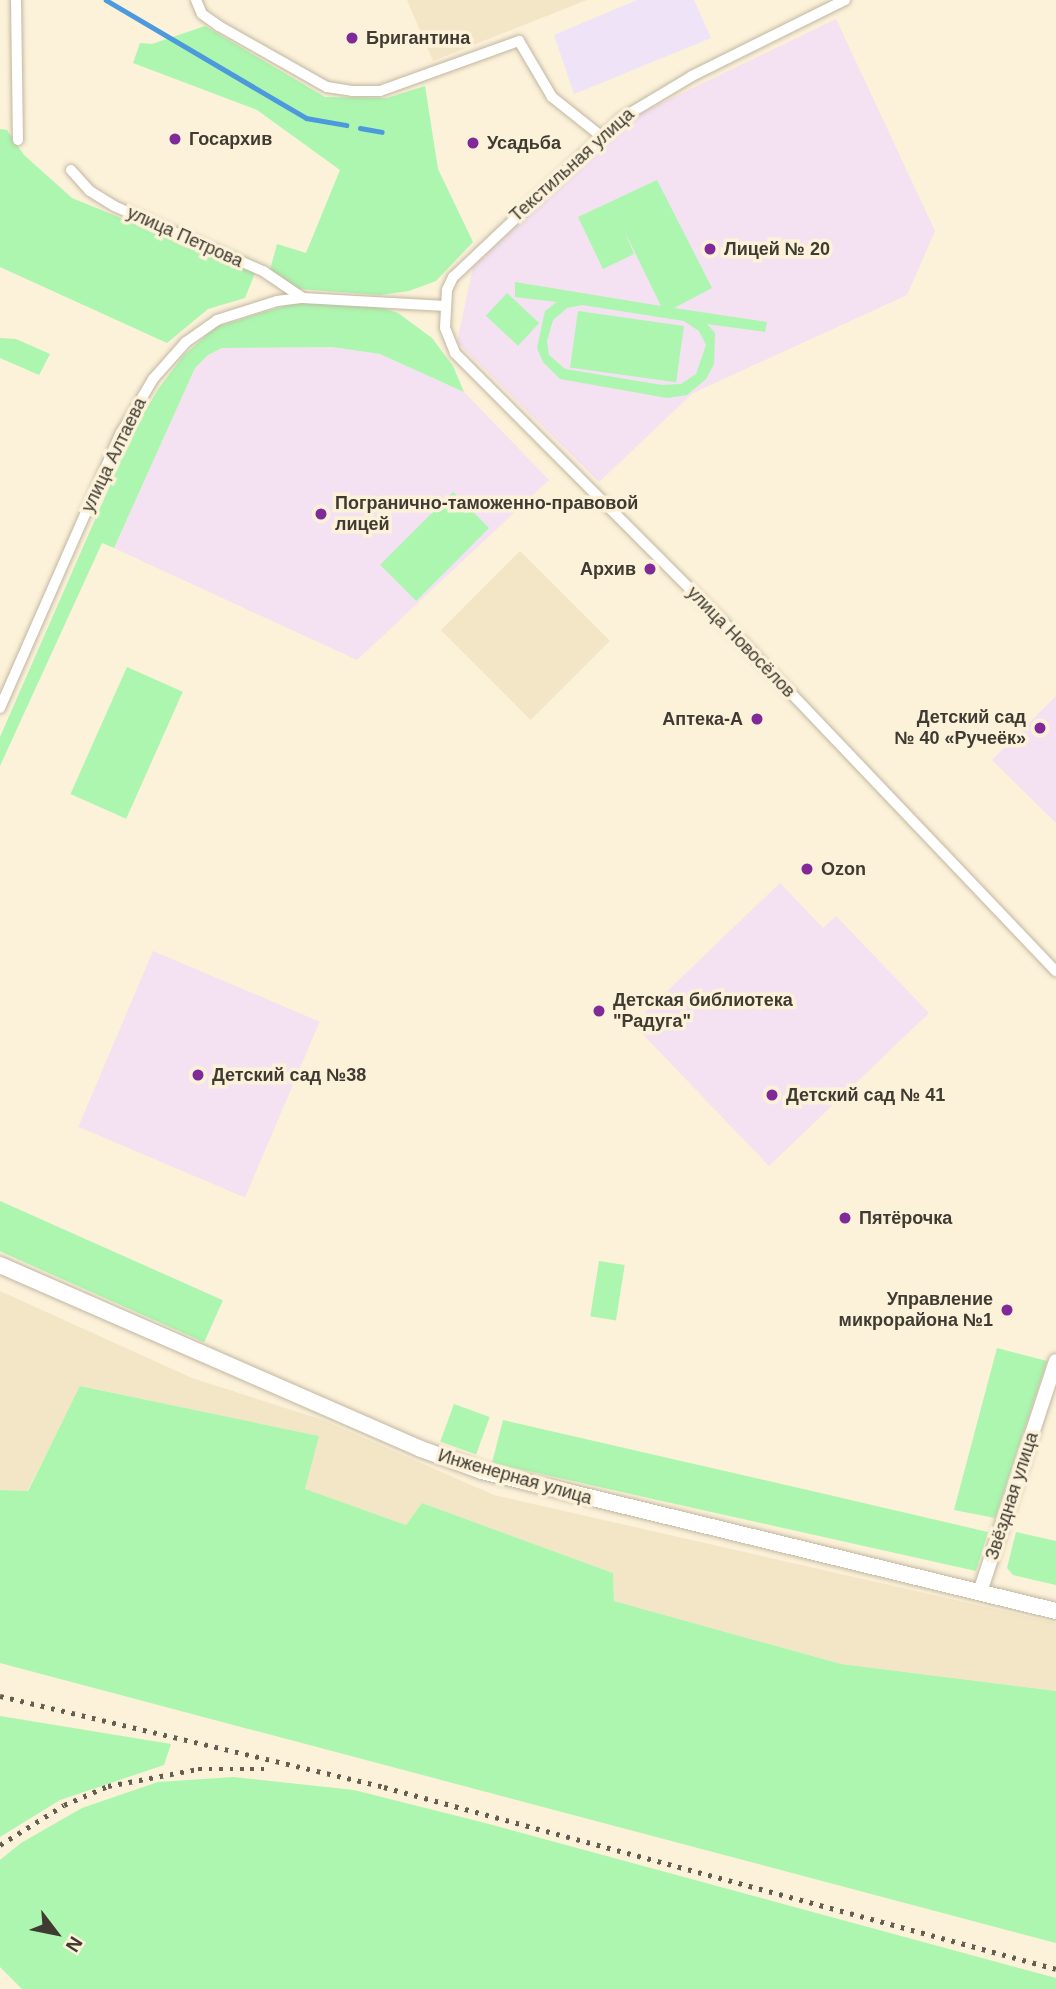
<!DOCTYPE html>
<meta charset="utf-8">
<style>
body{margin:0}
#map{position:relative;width:1056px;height:1989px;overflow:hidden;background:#fcf1d9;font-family:Arial,sans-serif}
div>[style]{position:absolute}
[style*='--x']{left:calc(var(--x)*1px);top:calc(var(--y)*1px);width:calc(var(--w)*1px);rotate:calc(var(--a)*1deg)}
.commercial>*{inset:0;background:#eee3f7}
.built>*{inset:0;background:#f3e6c7;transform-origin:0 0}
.education>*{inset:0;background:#f4e1f1;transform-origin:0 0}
.green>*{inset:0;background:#acf6af;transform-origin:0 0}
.stream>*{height:4.5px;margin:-2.25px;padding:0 2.25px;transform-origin:2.25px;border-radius:2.25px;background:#4c9add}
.roads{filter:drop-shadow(0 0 2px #c1b7a1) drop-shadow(0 0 2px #c1b7a1)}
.minor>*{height:10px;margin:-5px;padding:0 5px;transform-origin:5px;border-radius:5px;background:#fff}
.tertiary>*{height:14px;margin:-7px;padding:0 7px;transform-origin:7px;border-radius:7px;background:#fff}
.secondary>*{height:16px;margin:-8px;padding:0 8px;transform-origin:8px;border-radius:8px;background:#fff}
.rail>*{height:4.5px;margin-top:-2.25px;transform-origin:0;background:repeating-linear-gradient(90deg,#635d52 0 3.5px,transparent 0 10.5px)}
.dots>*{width:19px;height:19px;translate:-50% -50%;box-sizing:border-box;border:4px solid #fcf1d9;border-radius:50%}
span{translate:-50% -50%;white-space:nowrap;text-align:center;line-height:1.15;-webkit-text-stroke:7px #fcf1d9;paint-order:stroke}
.poi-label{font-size:18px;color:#3f3b32;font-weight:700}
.left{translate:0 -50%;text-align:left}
.right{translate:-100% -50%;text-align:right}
.street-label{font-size:18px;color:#3f3b32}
.north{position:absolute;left:21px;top:1898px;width:70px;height:70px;-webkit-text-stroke:5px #fcf1d9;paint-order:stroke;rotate:122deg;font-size:19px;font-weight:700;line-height:28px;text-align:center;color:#3f3b32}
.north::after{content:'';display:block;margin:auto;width:24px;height:32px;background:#3f3b32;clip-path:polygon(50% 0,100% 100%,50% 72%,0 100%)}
</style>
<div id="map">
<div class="commercial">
<div style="clip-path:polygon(637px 0,694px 0,711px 38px,574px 94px,554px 35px)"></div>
</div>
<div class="built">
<div style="clip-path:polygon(407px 0,587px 0,433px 61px)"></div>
<div style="left:520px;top:551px;width:127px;height:112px;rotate:45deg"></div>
<div style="clip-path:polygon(0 1291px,192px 1378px,323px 1420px,494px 1495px,1056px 1623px,1056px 1691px,841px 1664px,614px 1601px,613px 1573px,422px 1503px,406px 1525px,304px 1489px,318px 1436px,81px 1386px,27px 1491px,0 1490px)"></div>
</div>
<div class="education">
<div style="clip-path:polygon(836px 19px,935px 231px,907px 295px,693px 393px,599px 482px,457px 342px,473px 267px,637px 115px)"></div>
<div style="clip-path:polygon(332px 347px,380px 354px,464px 392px,549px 480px,357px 660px,114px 548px,195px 368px,208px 355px,222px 348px)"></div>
<div style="clip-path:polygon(1056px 696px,1056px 823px,992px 760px)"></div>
<div style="clip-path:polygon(780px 883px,823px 928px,836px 916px,929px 1013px,769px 1166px,633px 1024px)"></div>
<div style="left:153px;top:951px;width:181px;height:191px;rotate:23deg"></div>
</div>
<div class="green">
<div style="clip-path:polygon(205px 26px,325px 97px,387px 98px,425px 86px,438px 169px,473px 242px,436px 281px,409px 291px,380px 295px,298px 289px,270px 270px,277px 244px,306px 253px,340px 170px,257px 110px,133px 63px,140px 43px,152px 44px)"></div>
<div style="clip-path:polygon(0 129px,7px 130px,24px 155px,72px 198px,255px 273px,245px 298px,208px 309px,167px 343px,0 267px)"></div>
<div style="clip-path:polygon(evenodd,657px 180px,712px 288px,674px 308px,767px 322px,765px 332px,707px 324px,715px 333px,714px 364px,706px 379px,687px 395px,667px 398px,560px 379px,543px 362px,537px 348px,545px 311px,557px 302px,515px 297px,515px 282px,661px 306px,624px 230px,634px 254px,603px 269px,578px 217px,657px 180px,582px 305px,684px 321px,699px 331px,706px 345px,696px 374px,681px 384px,662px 385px,565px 369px,549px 355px,547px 341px,553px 320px,567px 308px,582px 305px)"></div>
<div style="left:507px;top:293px;width:44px;height:31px;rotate:43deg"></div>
<div style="clip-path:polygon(297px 302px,374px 305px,398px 313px,432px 338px,453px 366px,464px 392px,380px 354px,332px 347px,222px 348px,208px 355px,195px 368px,114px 548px,102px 543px,0 766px,0 737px,136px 426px,159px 388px,183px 356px,216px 327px)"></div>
<div style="left:578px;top:311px;width:107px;height:57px;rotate:8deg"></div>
<div style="clip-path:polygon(0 338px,16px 339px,50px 354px,39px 375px,0 358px)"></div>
<div style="left:453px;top:492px;width:51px;height:103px;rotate:45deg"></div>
<div style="left:127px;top:667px;width:61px;height:139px;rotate:24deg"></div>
<div style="left:0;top:1201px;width:244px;height:46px;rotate:24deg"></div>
<div style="left:599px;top:1261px;width:26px;height:56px;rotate:9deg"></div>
<div style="clip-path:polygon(997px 1348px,1047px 1361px,995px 1518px,954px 1510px)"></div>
<div style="clip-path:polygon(80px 1386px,319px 1436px,305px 1489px,406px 1525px,422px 1503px,613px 1573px,614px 1601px,841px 1664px,1056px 1691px,1056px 1943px,0 1663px,0 1490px,28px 1491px)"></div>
<div style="left:454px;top:1404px;width:38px;height:40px;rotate:20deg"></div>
<div style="clip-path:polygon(503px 1420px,812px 1491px,988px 1532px,976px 1571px,492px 1463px)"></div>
<div style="clip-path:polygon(1016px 1532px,1056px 1541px,1056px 1585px,1013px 1575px,1007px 1568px)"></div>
<div style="clip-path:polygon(0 1716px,171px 1744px,164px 1765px,60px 1800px,0 1837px)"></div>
<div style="clip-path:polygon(234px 1777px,354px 1790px,489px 1824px,1056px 1978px,1056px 1989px,22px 1989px,0 1967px,0 1860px,21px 1843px,82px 1808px,158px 1782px)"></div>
</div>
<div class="stream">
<div style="--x:106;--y:0;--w:232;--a:30.5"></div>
<div style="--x:306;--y:118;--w:41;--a:9.9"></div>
<div style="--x:360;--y:128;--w:22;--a:10"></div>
</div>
<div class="roads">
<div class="minor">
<div style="--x:16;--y:0;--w:140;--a:89.2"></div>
<div style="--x:196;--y:0;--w:15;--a:67"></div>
<div style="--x:202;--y:14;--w:21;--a:35"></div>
<div style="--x:219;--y:26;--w:124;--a:29.5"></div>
<div style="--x:327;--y:87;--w:25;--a:9"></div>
<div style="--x:352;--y:91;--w:28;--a:0"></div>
<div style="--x:380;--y:91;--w:148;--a:-19.8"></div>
<div style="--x:519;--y:41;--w:65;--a:59.5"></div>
<div style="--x:552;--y:97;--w:63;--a:38.5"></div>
<div style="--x:845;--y:0;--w:171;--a:153.6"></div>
<div style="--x:692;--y:76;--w:82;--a:149"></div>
<div style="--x:622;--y:118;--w:232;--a:136.7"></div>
<div style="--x:453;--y:277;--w:14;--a:115"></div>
<div style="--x:447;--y:290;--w:38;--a:93"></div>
<div style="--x:445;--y:328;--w:27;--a:68"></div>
<div style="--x:455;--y:353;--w:388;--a:45.1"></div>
<div style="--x:729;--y:628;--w:474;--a:46.4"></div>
<div style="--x:71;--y:170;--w:28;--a:48"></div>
<div style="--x:90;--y:191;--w:28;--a:32"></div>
<div style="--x:114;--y:206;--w:163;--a:23.6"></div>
<div style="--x:263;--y:271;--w:48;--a:34"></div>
<div style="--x:0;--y:708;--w:300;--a:-66.3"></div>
<div style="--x:121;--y:433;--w:63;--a:-59.3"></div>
<div style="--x:153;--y:379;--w:50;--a:-48.3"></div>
<div style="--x:186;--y:342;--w:38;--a:-35"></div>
<div style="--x:217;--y:320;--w:63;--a:-17.6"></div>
<div style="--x:277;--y:301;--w:26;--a:-7"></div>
<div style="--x:303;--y:298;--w:142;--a:3.2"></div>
</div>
<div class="tertiary">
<div style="--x:980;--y:1592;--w:243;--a:-71.8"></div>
</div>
<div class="secondary">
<div style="--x:0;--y:1265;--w:459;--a:23.6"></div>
<div style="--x:421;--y:1449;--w:65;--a:19.8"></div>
<div style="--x:482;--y:1471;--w:591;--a:13.71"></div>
</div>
</div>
<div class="rail">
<div style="--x:0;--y:1696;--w:395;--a:13.3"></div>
<div style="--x:384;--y:1787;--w:696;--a:15.15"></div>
<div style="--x:0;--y:1845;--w:75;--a:-32"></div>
<div style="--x:64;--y:1805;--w:48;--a:-23.4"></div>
<div style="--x:108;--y:1786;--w:92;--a:-10.7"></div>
<div style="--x:198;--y:1769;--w:69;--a:0"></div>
</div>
<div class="dots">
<div style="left:352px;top:38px;background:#802998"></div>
<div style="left:175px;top:139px;background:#802998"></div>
<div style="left:473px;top:143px;background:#802998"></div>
<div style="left:710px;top:249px;background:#802998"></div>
<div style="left:321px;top:514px;background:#802998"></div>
<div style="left:650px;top:569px;background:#802998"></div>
<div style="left:757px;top:719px;background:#802998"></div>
<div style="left:1040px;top:728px;background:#802998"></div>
<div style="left:807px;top:869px;background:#802998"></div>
<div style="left:599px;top:1011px;background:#802998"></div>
<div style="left:198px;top:1075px;background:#802998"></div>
<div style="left:772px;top:1095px;background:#802998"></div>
<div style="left:845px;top:1218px;background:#802998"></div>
<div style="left:1007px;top:1310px;background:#802998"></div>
</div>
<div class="poi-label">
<span class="left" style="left:366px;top:38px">Бригантина</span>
<span class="left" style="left:189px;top:139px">Госархив</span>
<span class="left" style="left:487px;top:143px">Усадьба</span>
<span class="left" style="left:724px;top:249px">Лицей № 20</span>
<span class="left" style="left:335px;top:514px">Погранично-таможенно-правовой<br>лицей</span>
<span class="right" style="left:636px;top:569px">Архив</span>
<span class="right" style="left:1026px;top:728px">Детский сад<br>№ 40 «Ручеёк»</span>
<span class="right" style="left:743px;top:719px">Аптека-А</span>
<span class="left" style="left:821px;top:869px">Ozon</span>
<span class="left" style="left:613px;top:1011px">Детская библиотека<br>"Радуга"</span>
<span class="left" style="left:212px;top:1075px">Детский сад №38</span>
<span class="left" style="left:786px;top:1095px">Детский сад № 41</span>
<span class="left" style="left:859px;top:1218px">Пятёрочка</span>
<span class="right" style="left:993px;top:1310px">Управление<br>микрорайона №1</span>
</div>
<div class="street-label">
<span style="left:572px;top:165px;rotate:-42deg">Текстильная улица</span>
<span style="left:185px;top:237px;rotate:24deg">улица Петрова</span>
<span style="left:114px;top:455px;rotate:-64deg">улица Алтаева</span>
<span style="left:741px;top:642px;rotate:46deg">улица Новосёлов</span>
<span style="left:515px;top:1477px;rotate:16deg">Инженерная улица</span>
<span style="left:1012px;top:1496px;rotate:-72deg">Звёздная улица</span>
</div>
<div class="north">N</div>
</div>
